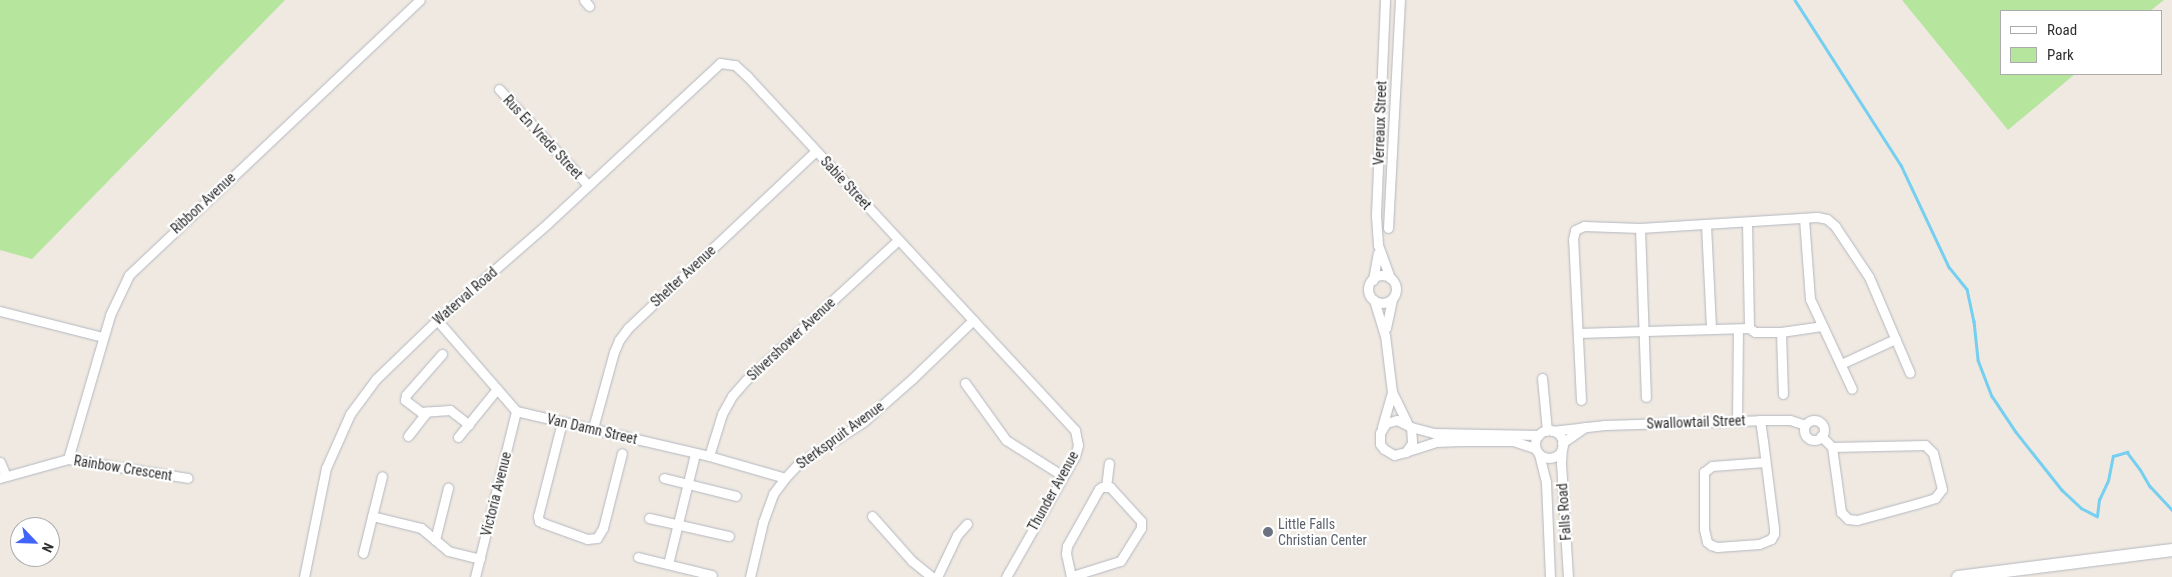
<!DOCTYPE html>
<style>
body{margin:0}
#map{position:relative;width:2172px;height:577px;overflow:hidden;background:#efe9e1;font-family:"Roboto Condensed",sans-serif}
div>[style]{position:absolute}
[style*='--x']{left:calc(var(--x)*1px);top:calc(var(--y)*1px);width:calc(var(--w)*1px);rotate:calc(var(--a)*1deg)}
.green>*{inset:0;background:#b6e59e}
.stream>*{height:2.5px;margin:-1.25px;padding:0 1.25px;transform-origin:1.25px;border-radius:1.25px;background:#75cff0}
.roads{filter:drop-shadow(0 0 1px #b4b7c1) drop-shadow(0 0 1px #b4b7c1)}
.street>*{height:9px;margin:-4.5px;padding:0 4.5px;transform-origin:4.5px;border-radius:4.5px;background:#fff}
.street>.ring{margin:-4.5px;padding:0;box-sizing:content-box;background:none;border:9px solid #fff;border-radius:50%}
.secondary>*{height:12px;margin:-6px;padding:0 6px;transform-origin:6px;border-radius:6px;background:#fff}
.dots>*{width:14px;height:14px;translate:-50% -50%;box-sizing:border-box;border:2px solid #fff;border-radius:50%}
span{translate:-50% -50%;white-space:nowrap;text-align:center;line-height:1.15;-webkit-text-stroke:4.5px #fff;paint-order:stroke}
.street-label{font-size:14px;color:#2e2e2e}
.worship-label{font-size:14px;color:#5b616d}
.left{translate:0 -50%;text-align:left}
.legend{position:absolute;left:2000px;top:10px;width:162px;height:65px;box-sizing:border-box;background:#fff;border:1px solid #ababab;margin:0;padding:6px 9px;list-style:none;font-size:15px;color:#2e2e2e}
.legend li{display:flex;align-items:center;gap:10px;height:25px}
.legend b{width:25px;border:1px solid #ababab}
.north{position:absolute;left:10px;top:517px;width:50px;height:50px;box-sizing:border-box;background:#fff;border:1px solid #ababab;border-radius:50%;rotate:114deg;font-size:14px;font-weight:700;line-height:20px;text-align:center;color:#2e2e2e}
.north::after{content:'';display:block;margin:auto;width:18px;height:22px;background:#4264fb;clip-path:polygon(50% 0,100% 100%,50% 72%,0 100%)}
</style>
<div id="map">
<div class="green">
<div style="clip-path:polygon(0 0,285px 0,32px 259px,0 250px)"></div>
<div style="clip-path:polygon(1902px 0,2164px 0,2150px 11px,2001px 11px,2001px 74px,2075px 74px,2008px 130px)"></div>
</div>
<div class="stream">
<div style="--x:1795;--y:0;--w:196;--a:57.3"></div>
<div style="--x:1901;--y:165;--w:113;--a:64.8"></div>
<div style="--x:1949;--y:267;--w:28;--a:51"></div>
<div style="--x:1967;--y:289;--w:33;--a:78"></div>
<div style="--x:1974;--y:321;--w:39;--a:84"></div>
<div style="--x:1978;--y:360;--w:39;--a:69"></div>
<div style="--x:1992;--y:396;--w:43;--a:56.3"></div>
<div style="--x:2016;--y:432;--w:74;--a:51.6"></div>
<div style="--x:2062;--y:490;--w:26;--a:43"></div>
<div style="--x:2081;--y:508;--w:18;--a:27"></div>
<div style="--x:2097;--y:516;--w:16;--a:-83"></div>
<div style="--x:2099;--y:500;--w:21;--a:-65"></div>
<div style="--x:2108;--y:481;--w:25;--a:-79"></div>
<div style="--x:2113;--y:456;--w:15;--a:-16"></div>
<div style="--x:2127;--y:452;--w:21;--a:53"></div>
<div style="--x:2140;--y:469;--w:20;--a:60"></div>
<div style="--x:2150;--y:486;--w:33;--a:47"></div>
</div>
<div class="roads">
<div class="street">
<div style="--x:584;--y:0;--w:8;--a:50"></div>
<div style="--x:1385;--y:0;--w:216;--a:92.4"></div>
<div style="--x:1376;--y:216;--w:29;--a:86"></div>
<div style="--x:1378;--y:245;--w:35;--a:70"></div>
<div style="--x:499;--y:89;--w:131;--a:47.2"></div>
<div style="--x:1804;--y:219;--w:80;--a:85.7"></div>
<div style="--x:1810;--y:299;--w:99;--a:65"></div>
<div style="--x:1747;--y:223;--w:105;--a:88.9"></div>
<div style="--x:1706;--y:225;--w:104;--a:87.2"></div>
<div style="--x:1388;--y:228;--w:228;--a:-87"></div>
<div style="--x:1640;--y:228;--w:169;--a:88"></div>
<div class="ring" style="left:1368px;top:275px;width:19px;height:19px"></div>
<div style="--x:1373;--y:280;--w:27;--a:-80"></div>
<div style="--x:1374;--y:300;--w:37;--a:73"></div>
<div style="--x:1385;--y:335;--w:57;--a:83"></div>
<div style="--x:1392;--y:392;--w:34;--a:64"></div>
<div style="--x:0;--y:311;--w:106;--a:14.2"></div>
<div style="--x:437;--y:320;--w:121;--a:49"></div>
<div style="--x:516;--y:411;--w:198;--a:13.1"></div>
<div style="--x:709;--y:456;--w:79;--a:16.1"></div>
<div style="--x:1386;--y:328;--w:30;--a:-78"></div>
<div style="--x:1781;--y:332;--w:62;--a:88.2"></div>
<div style="--x:1578;--y:333;--w:171;--a:-1.7"></div>
<div style="--x:1749;--y:328;--w:7;--a:34"></div>
<div style="--x:1755;--y:332;--w:26;--a:0"></div>
<div style="--x:1781;--y:332;--w:41;--a:-8.3"></div>
<div style="--x:442;--y:354;--w:55;--a:131.3"></div>
<div style="--x:406;--y:395;--w:5;--a:101"></div>
<div style="--x:405;--y:400;--w:20;--a:37"></div>
<div style="--x:421;--y:412;--w:29;--a:-4"></div>
<div style="--x:450;--y:410;--w:24;--a:38"></div>
<div style="--x:1841;--y:364;--w:60;--a:-24.8"></div>
<div style="--x:1542;--y:378;--w:53;--a:84.6"></div>
<div style="--x:965;--y:383;--w:70;--a:54.3"></div>
<div style="--x:1006;--y:440;--w:67;--a:32.3"></div>
<div style="--x:1581;--y:400;--w:161;--a:-92.8"></div>
<div style="--x:1573;--y:239;--w:9;--a:-77"></div>
<div style="--x:1575;--y:230;--w:10;--a:-24"></div>
<div style="--x:1584;--y:226;--w:56;--a:2"></div>
<div style="--x:1640;--y:228;--w:177;--a:-3.6"></div>
<div style="--x:1817;--y:217;--w:10;--a:11"></div>
<div style="--x:1827;--y:219;--w:11;--a:41"></div>
<div style="--x:1835;--y:226;--w:61;--a:56.3"></div>
<div style="--x:1869;--y:277;--w:104;--a:66.9"></div>
<div style="--x:1760;--y:420;--w:21;--a:82"></div>
<div style="--x:1763;--y:441;--w:88;--a:82.8"></div>
<div style="--x:1774;--y:528;--w:6;--a:90"></div>
<div style="--x:1774;--y:534;--w:6;--a:121"></div>
<div style="--x:1771;--y:539;--w:13;--a:157"></div>
<div style="--x:1759;--y:544;--w:42;--a:175.9"></div>
<div style="--x:1717;--y:547;--w:6;--a:-162"></div>
<div style="--x:1711;--y:545;--w:5;--a:-143"></div>
<div style="--x:1707;--y:542;--w:13;--a:-103"></div>
<div style="--x:1704;--y:529;--w:57;--a:-90"></div>
<div style="--x:1704;--y:472;--w:10;--a:-37"></div>
<div style="--x:1712;--y:466;--w:53;--a:-4.3"></div>
<div class="ring" style="left:1804px;top:420px;width:11px;height:11px"></div>
<div style="--x:1737;--y:421;--w:92;--a:-89.4"></div>
<div style="--x:562;--y:422;--w:97;--a:104.3"></div>
<div style="--x:538;--y:516;--w:5;--a:79"></div>
<div style="--x:539;--y:521;--w:4;--a:27"></div>
<div style="--x:543;--y:523;--w:47;--a:20"></div>
<div style="--x:587;--y:539;--w:10;--a:-6"></div>
<div style="--x:597;--y:538;--w:12;--a:-59"></div>
<div style="--x:603;--y:528;--w:77;--a:-75.8"></div>
<div style="--x:1382;--y:427;--w:36;--a:-74"></div>
<div style="--x:1411;--y:427;--w:16;--a:86"></div>
<div style="--x:1412;--y:443;--w:11;--a:124"></div>
<div style="--x:1406;--y:452;--w:12;--a:166"></div>
<div style="--x:1394;--y:455;--w:12;--a:-149"></div>
<div style="--x:1384;--y:449;--w:6;--a:-129"></div>
<div style="--x:1380;--y:444;--w:11;--a:-90"></div>
<div style="--x:1380;--y:433;--w:12;--a:-59"></div>
<div style="--x:1386;--y:423;--w:11;--a:-15"></div>
<div style="--x:1397;--y:420;--w:16;--a:27"></div>
<div style="--x:1411;--y:427;--w:23;--a:15"></div>
<div style="--x:1433;--y:433;--w:106;--a:1.1"></div>
<div style="--x:593;--y:428;--w:79;--a:-74.6"></div>
<div style="--x:614;--y:352;--w:13;--a:-67"></div>
<div style="--x:619;--y:340;--w:15;--a:-53"></div>
<div style="--x:628;--y:328;--w:258;--a:-43.3"></div>
<div class="ring" style="left:1535px;top:430px;width:19px;height:19px"></div>
<div style="--x:1552;--y:431;--w:53;--a:-6.5"></div>
<div style="--x:1605;--y:425;--w:155;--a:-1.8"></div>
<div style="--x:1760;--y:420;--w:30;--a:0"></div>
<div style="--x:1790;--y:420;--w:16;--a:18"></div>
<div style="--x:408;--y:436;--w:31;--a:-52"></div>
<div style="--x:1821;--y:436;--w:16;--a:45"></div>
<div style="--x:1832;--y:447;--w:66;--a:82.1"></div>
<div style="--x:1841;--y:512;--w:10;--a:45"></div>
<div style="--x:1848;--y:519;--w:9;--a:6"></div>
<div style="--x:1857;--y:520;--w:64;--a:-15.3"></div>
<div style="--x:1919;--y:503;--w:17;--a:-17"></div>
<div style="--x:1935;--y:498;--w:11;--a:-52"></div>
<div style="--x:1942;--y:489;--w:37;--a:-104"></div>
<div style="--x:1933;--y:453;--w:11;--a:-135"></div>
<div style="--x:1925;--y:445;--w:93;--a:178.8"></div>
<div style="--x:458;--y:437;--w:62;--a:-50.9"></div>
<div style="--x:1562;--y:443;--w:28;--a:-35"></div>
<div style="--x:1562;--y:448;--w:15;--a:94"></div>
<div style="--x:1561;--y:463;--w:114;--a:86.5"></div>
<div style="--x:1408;--y:451;--w:28;--a:-18"></div>
<div style="--x:1435;--y:442;--w:25;--a:-2"></div>
<div style="--x:1460;--y:441;--w:53;--a:0"></div>
<div style="--x:1513;--y:441;--w:23;--a:18"></div>
<div style="--x:1539;--y:454;--w:29;--a:76"></div>
<div style="--x:1546;--y:482;--w:95;--a:87.6"></div>
<div style="--x:709;--y:456;--w:44;--a:-72.8"></div>
<div style="--x:722;--y:414;--w:21;--a:-61"></div>
<div style="--x:732;--y:396;--w:21;--a:-49"></div>
<div style="--x:746;--y:380;--w:207;--a:-42.6"></div>
<div style="--x:68;--y:459;--w:150;--a:-73.7"></div>
<div style="--x:110;--y:315;--w:44;--a:-64.6"></div>
<div style="--x:129;--y:275;--w:400;--a:-43.4"></div>
<div style="--x:0;--y:462;--w:15;--a:67"></div>
<div style="--x:0;--y:478;--w:71;--a:-15.6"></div>
<div style="--x:68;--y:459;--w:121;--a:9"></div>
<div style="--x:664;--y:478;--w:74;--a:14"></div>
<div style="--x:1106;--y:487;--w:24;--a:-83"></div>
<div style="--x:372;--y:516;--w:50;--a:13.8"></div>
<div style="--x:421;--y:528;--w:35;--a:40"></div>
<div style="--x:448;--y:551;--w:33;--a:14"></div>
<div style="--x:872;--y:516;--w:60;--a:48.4"></div>
<div style="--x:912;--y:561;--w:26;--a:39"></div>
<div style="--x:649;--y:518;--w:82;--a:12.7"></div>
<div style="--x:435;--y:540;--w:54;--a:-76"></div>
<div style="--x:363;--y:553;--w:79;--a:-76.1"></div>
<div style="--x:638;--y:557;--w:76;--a:13.7"></div>
<div style="--x:668;--y:564;--w:113;--a:-76.2"></div>
<div style="--x:304;--y:577;--w:111;--a:-78.6"></div>
<div style="--x:326;--y:468;--w:59;--a:-66"></div>
<div style="--x:350;--y:414;--w:44;--a:-53.4"></div>
<div style="--x:376;--y:379;--w:85;--a:-44"></div>
<div style="--x:437;--y:320;--w:147;--a:-41.1"></div>
<div style="--x:548;--y:223;--w:235;--a:-42.9"></div>
<div style="--x:720;--y:63;--w:15;--a:8"></div>
<div style="--x:735;--y:65;--w:16;--a:43"></div>
<div style="--x:747;--y:76;--w:483;--a:47.2"></div>
<div style="--x:1075;--y:430;--w:15;--a:79"></div>
<div style="--x:1078;--y:445;--w:11;--a:105"></div>
<div style="--x:1075;--y:456;--w:139;--a:119.7"></div>
<div style="--x:475;--y:577;--w:171;--a:-76.1"></div>
<div style="--x:750;--y:577;--w:57;--a:-76.7"></div>
<div style="--x:763;--y:522;--w:30;--a:-70"></div>
<div style="--x:773;--y:494;--w:20;--a:-53"></div>
<div style="--x:785;--y:478;--w:19;--a:-47"></div>
<div style="--x:798;--y:464;--w:77;--a:-32.9"></div>
<div style="--x:863;--y:422;--w:65;--a:-41.3"></div>
<div style="--x:912;--y:379;--w:85;--a:-44"></div>
<div style="--x:937;--y:577;--w:47;--a:-64.5"></div>
<div style="--x:957;--y:535;--w:15;--a:-48"></div>
<div style="--x:1071;--y:577;--w:24;--a:-102"></div>
<div style="--x:1066;--y:554;--w:8;--a:-83"></div>
<div style="--x:1067;--y:546;--w:65;--a:-60.7"></div>
<div style="--x:1099;--y:489;--w:4;--a:-34"></div>
<div style="--x:1102;--y:487;--w:8;--a:0"></div>
<div style="--x:1110;--y:487;--w:46;--a:47.6"></div>
<div style="--x:1141;--y:521;--w:7;--a:90"></div>
<div style="--x:1141;--y:528;--w:39;--a:122"></div>
<div style="--x:1120;--y:561;--w:50;--a:162.6"></div>
</div>
<div class="secondary">
<div style="--x:1958;--y:577;--w:216;--a:-7.2"></div>
</div>
</div>
<div class="dots">
<div style="left:1268px;top:532px;background:#6b7280"></div>
</div>
<div class="street-label">
<span style="left:1380px;top:123px;rotate:-88deg">Verreaux Street</span>
<span style="left:543px;top:137px;rotate:47deg">Rus En Vrede Street</span>
<span style="left:846px;top:183px;rotate:47deg">Sabie Street</span>
<span style="left:203px;top:203px;rotate:-43deg">Ribbon Avenue</span>
<span style="left:683px;top:276px;rotate:-43deg">Shelter Avenue</span>
<span style="left:465px;top:296px;rotate:-41deg">Waterval Road</span>
<span style="left:791px;top:339px;rotate:-43deg">Silvershower Avenue</span>
<span style="left:1696px;top:422px;rotate:-2deg">Swallowtail Street</span>
<span style="left:592px;top:429px;rotate:13deg">Van Damn Street</span>
<span style="left:840px;top:435px;rotate:-36deg">Sterkspruit Avenue</span>
<span style="left:123px;top:468px;rotate:9deg">Rainbow Crescent</span>
<span style="left:1053px;top:491px;rotate:-61deg">Thunder Avenue</span>
<span style="left:496px;top:494px;rotate:-76deg">Victoria Avenue</span>
<span style="left:1564px;top:512px;rotate:-94deg">Falls Road</span>
</div>
<div class="worship-label">
<span class="left" style="left:1278px;top:532px">Little Falls<br>Christian Center</span>
</div>
<ul class="legend">
<li><b style="height:6px;background:#fff"></b>Road</li>
<li><b style="height:14px;background:#b6e59e"></b>Park</li>
</ul>
<div class="north">N</div>
</div>
